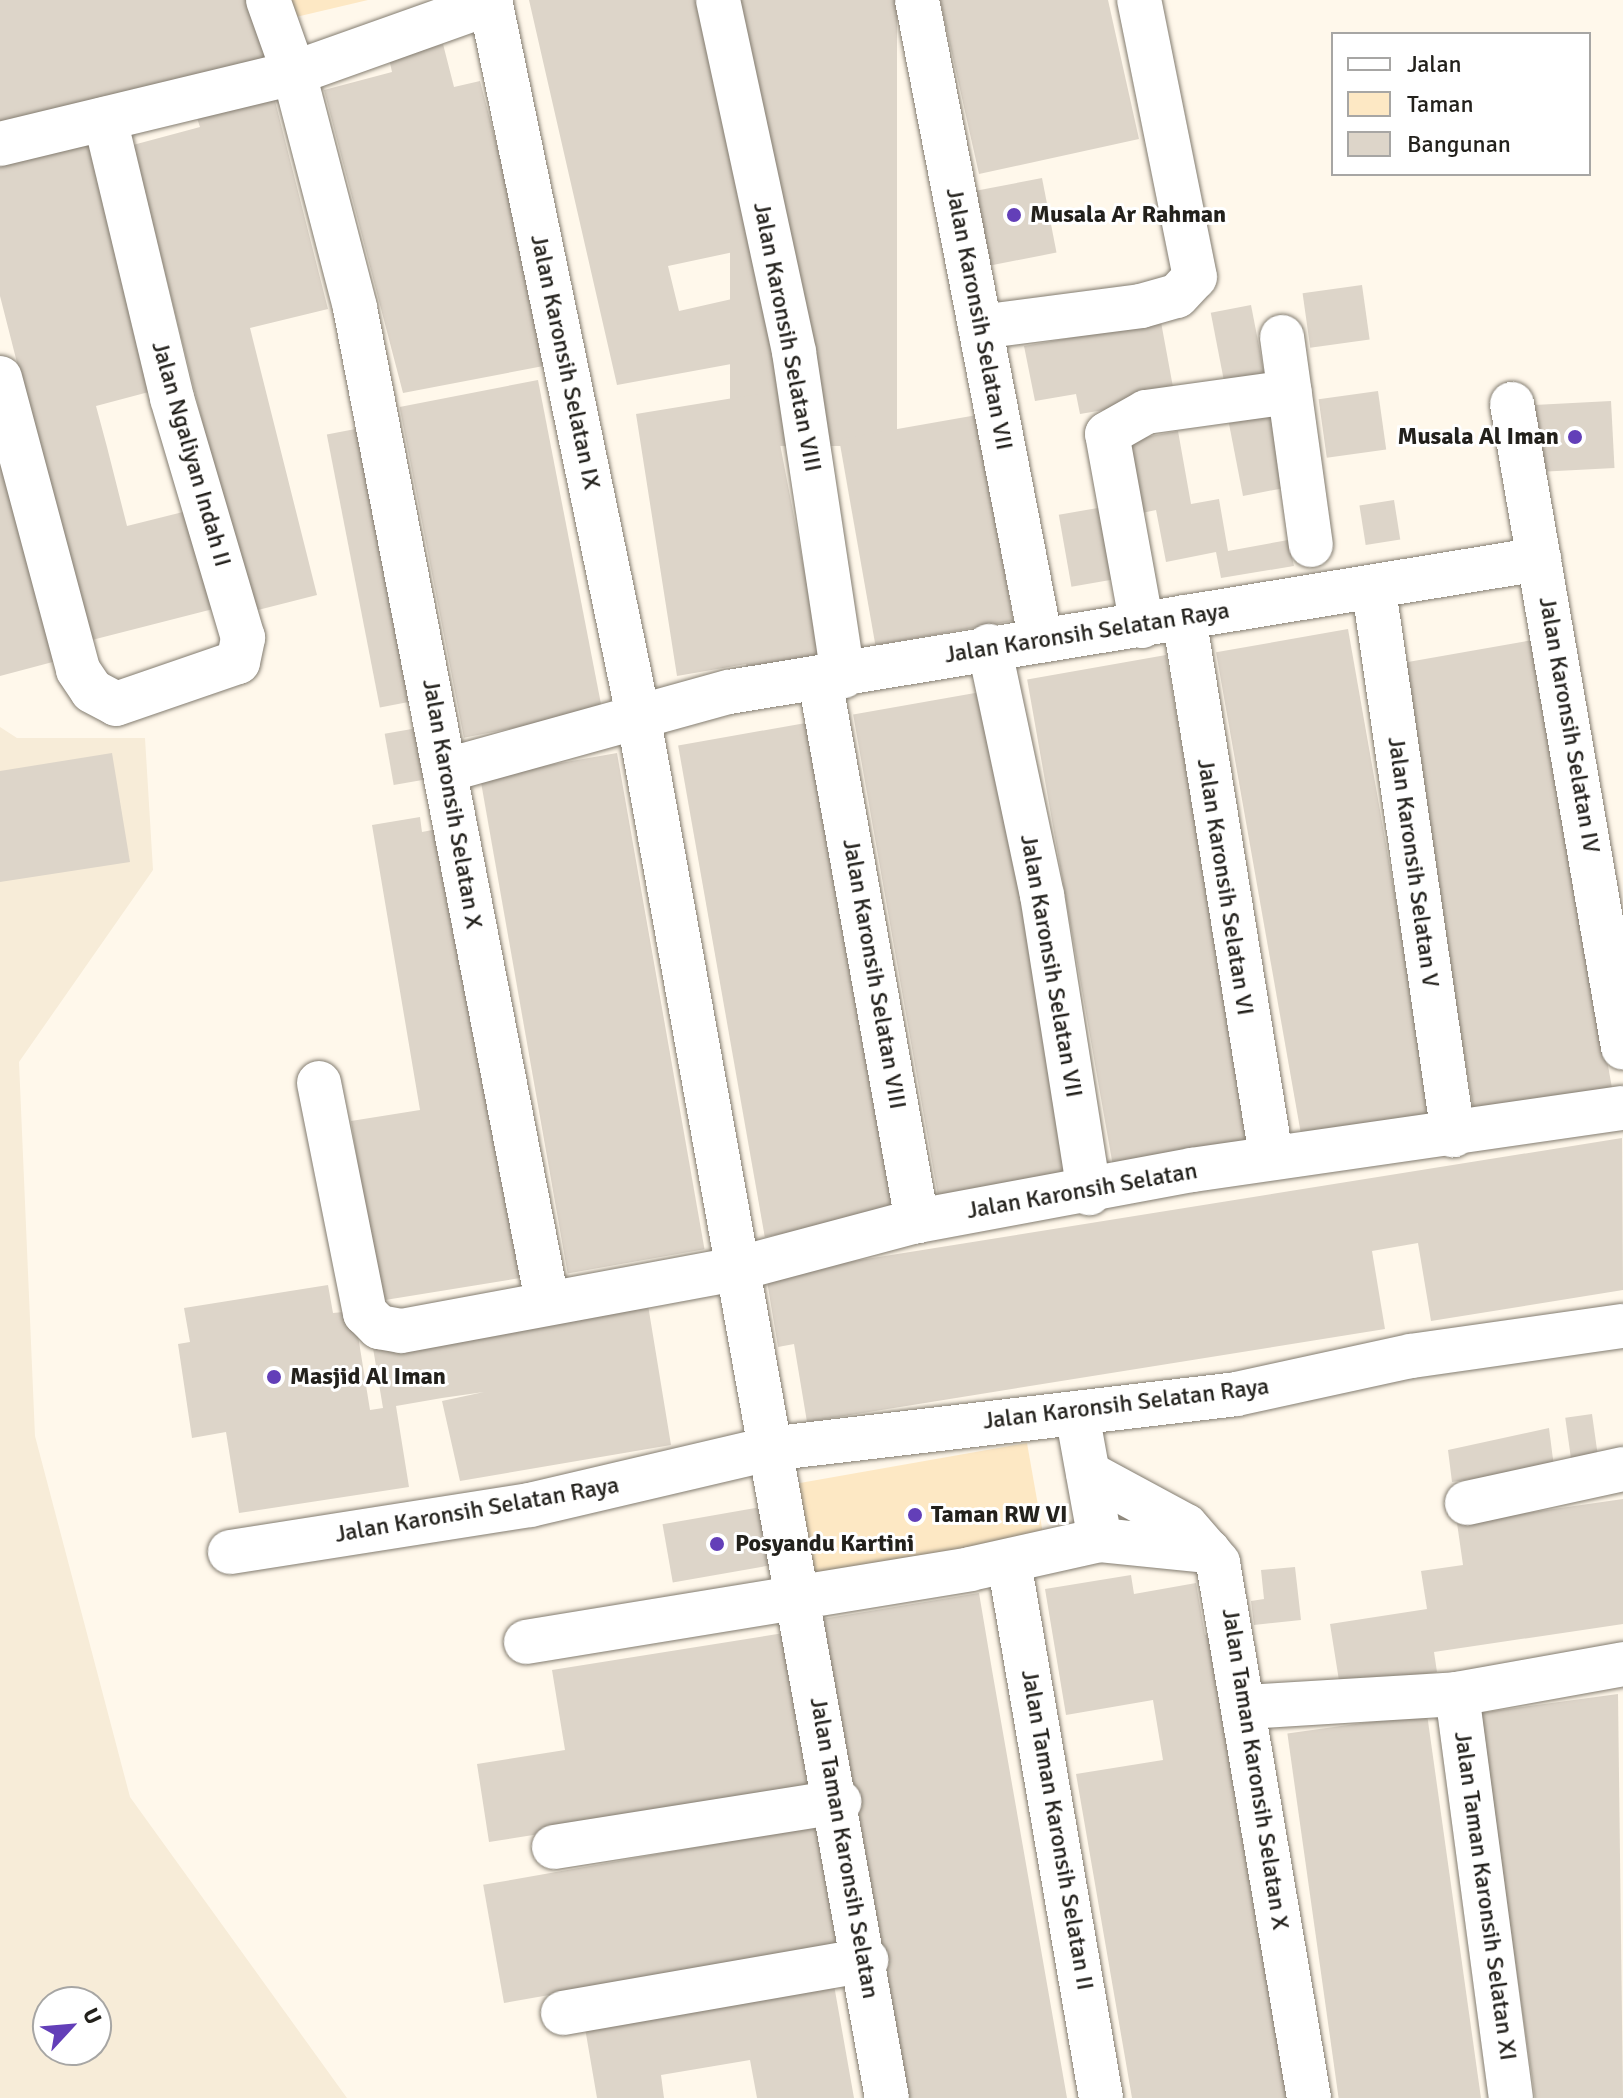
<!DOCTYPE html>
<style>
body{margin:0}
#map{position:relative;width:1623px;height:2098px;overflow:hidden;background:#fff8eb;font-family:Signika,sans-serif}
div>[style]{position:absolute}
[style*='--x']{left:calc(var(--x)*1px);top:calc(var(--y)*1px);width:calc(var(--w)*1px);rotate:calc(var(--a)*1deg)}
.built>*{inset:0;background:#f7ecd8}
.green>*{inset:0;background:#fde8c4;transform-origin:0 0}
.building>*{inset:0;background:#ddd5c9;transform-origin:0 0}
.roads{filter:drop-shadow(0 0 2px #837c70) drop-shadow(0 0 2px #837c70)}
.minor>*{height:44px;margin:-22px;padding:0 22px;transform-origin:22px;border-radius:22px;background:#fff}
.dots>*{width:22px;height:22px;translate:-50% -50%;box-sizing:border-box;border:4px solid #fff;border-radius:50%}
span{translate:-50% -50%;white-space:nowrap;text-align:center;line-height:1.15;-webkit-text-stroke:6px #fff;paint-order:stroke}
.poi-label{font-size:24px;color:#23211c;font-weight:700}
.left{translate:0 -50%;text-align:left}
.right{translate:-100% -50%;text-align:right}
.street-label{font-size:24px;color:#23211c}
.legend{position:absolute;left:1331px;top:32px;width:260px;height:144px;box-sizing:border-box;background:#fff;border:2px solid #a7a6a4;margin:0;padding:10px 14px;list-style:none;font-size:24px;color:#23211c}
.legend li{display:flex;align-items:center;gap:16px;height:40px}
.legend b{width:40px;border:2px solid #a7a6a4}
.north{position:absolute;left:32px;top:1986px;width:80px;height:80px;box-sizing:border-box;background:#fff;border:2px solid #a7a6a4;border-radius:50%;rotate:64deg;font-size:22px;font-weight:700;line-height:32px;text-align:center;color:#23211c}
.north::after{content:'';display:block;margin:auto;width:28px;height:36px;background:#633fb8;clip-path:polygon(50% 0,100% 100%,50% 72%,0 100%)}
</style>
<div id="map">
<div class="built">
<div style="clip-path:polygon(evenodd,0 727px,17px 738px,145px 738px,153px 870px,19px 1062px,35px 1436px,130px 1797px,347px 2098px,0 2098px,0 727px,48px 2002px,96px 2002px,96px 2050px,48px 2050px,48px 2002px)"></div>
</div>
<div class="green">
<div style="clip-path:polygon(274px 0,368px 0,279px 21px)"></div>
<div style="left:1027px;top:1443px;width:107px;height:245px;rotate:80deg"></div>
</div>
<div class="building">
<div style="clip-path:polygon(0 0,253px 0,268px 57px,0 127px)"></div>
<div style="clip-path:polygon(529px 0,700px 0,757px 247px,668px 266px,679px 311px,767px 291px,781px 355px,617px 385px)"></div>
<div style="left:730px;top:0;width:167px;height:446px"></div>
<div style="clip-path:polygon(940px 0,1108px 0,1139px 139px,979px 174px)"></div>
<div style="clip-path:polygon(443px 44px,454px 87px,480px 81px,554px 364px,403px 393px,324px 90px,392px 72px,389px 58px)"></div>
<div style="clip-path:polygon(273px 93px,328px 309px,250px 328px,317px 595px,250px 612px,133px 145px,200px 127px,195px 112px)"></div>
<div style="clip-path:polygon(97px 141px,160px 389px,96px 406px,107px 447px,127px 526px,191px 510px,217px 608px,88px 641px,0 296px,0 166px)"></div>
<div style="left:1042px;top:178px;width:76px;height:70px;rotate:79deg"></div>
<div style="left:1362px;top:285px;width:55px;height:60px;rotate:82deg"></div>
<div style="left:1251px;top:305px;width:77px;height:41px;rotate:79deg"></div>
<div style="clip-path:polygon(1161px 322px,1175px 398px,1080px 414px,1076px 394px,1035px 401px,1024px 346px)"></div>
<div style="left:538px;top:380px;width:337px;height:141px;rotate:79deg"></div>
<div style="left:1378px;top:391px;width:59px;height:60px;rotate:82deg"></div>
<div style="clip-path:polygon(770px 392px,823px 667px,749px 680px,746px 664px,677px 676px,636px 414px)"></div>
<div style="left:1611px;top:401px;width:67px;height:77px;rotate:87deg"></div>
<div style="left:1277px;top:414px;width:74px;height:49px;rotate:79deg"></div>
<div style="left:977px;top:415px;width:209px;height:140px;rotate:80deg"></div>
<div style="clip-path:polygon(0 420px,64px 659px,0 676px)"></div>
<div style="left:371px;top:426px;width:278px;height:45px;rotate:79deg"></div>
<div style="clip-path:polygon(1178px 431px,1191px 504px,1219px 499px,1228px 551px,1288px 540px,1294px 566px,1221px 578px,1216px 552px,1166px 562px,1156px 510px,1142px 513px,1129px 440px)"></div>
<div style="left:1394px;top:500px;width:40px;height:35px;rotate:81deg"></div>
<div style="left:1109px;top:506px;width:73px;height:51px;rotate:80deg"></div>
<div style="left:1348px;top:629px;width:497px;height:134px;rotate:80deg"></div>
<div style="left:1533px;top:640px;width:458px;height:140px;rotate:80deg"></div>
<div style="left:1166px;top:655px;width:505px;height:141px;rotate:80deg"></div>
<div style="left:992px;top:690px;width:501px;height:141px;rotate:80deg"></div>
<div style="left:817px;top:721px;width:499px;height:141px;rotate:80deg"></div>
<div style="left:429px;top:726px;width:52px;height:45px;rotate:80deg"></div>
<div style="clip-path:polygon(112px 753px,130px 862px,0 882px,0 771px)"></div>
<div style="left:617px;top:753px;width:504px;height:139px;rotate:80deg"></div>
<div style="clip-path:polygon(420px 817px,422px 832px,443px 828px,520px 1278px,379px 1301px,351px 1121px,420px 1110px,372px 825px)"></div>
<div style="clip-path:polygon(1622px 1138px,1623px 1290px,1431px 1321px,1418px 1243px,1372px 1251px,1385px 1329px,807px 1422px,794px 1344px,778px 1347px,766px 1275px)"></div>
<div style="clip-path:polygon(328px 1285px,333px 1313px,354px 1311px,370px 1410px,383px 1408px,372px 1342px,647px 1299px,671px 1445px,460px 1481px,442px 1401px,484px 1392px,442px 1398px,396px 1406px,409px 1487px,239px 1513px,226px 1432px,192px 1438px,178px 1344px,190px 1342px,184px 1308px)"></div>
<div style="left:1592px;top:1414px;width:50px;height:27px;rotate:82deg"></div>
<div style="clip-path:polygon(1549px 1428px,1554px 1467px,1452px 1482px,1448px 1450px)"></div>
<div style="clip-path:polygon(1623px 1499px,1623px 1624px,1434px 1652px,1437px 1672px,1340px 1687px,1330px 1624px,1427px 1609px,1421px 1571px,1463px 1565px,1457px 1523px)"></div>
<div style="left:761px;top:1507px;width:59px;height:100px;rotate:80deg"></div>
<div style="clip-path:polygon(1295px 1567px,1301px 1620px,1254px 1625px,1251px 1601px,1264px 1599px,1261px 1570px)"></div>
<div style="clip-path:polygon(1131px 1575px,1134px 1594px,1196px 1583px,1205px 1635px,1216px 1633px,1296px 2098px,1132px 2098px,1076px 1774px,1163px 1760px,1153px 1700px,1066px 1715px,1045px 1589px)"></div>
<div style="clip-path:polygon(979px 1593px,992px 1670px,1067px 2098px,906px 2098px,822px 1619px)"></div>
<div style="clip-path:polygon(790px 1632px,816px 1790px,489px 1842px,477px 1764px,565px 1750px,552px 1670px)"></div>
<div style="clip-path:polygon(1618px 1694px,1623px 2098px,1535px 2098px,1479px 1713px)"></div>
<div style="left:1427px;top:1714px;width:388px;height:141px;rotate:82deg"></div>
<div style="left:817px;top:1826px;width:120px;height:339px;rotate:80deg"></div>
<div style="clip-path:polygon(834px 1985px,854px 2098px,757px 2098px,750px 2060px,661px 2075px,664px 2098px,597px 2098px,585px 2028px)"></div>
</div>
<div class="roads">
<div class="minor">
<div style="--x:268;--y:0;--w:77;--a:70.4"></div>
<div style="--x:294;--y:73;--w:209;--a:-19.6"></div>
<div style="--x:490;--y:0;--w:735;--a:78.31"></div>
<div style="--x:639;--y:720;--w:1400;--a:79.8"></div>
<div style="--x:718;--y:0;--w:360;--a:77.8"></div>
<div style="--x:794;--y:352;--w:328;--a:81.4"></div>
<div style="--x:917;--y:0;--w:649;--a:79.07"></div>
<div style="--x:0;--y:144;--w:302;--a:-13.6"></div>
<div style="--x:294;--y:73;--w:243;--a:75.4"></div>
<div style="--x:355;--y:308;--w:1011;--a:79.06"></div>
<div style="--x:980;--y:327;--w:162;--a:-7.4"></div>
<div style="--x:1141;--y:306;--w:37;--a:-16"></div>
<div style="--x:1177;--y:296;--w:26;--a:-47"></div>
<div style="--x:1195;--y:277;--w:283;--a:-101.4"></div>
<div style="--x:1282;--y:337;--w:210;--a:82.1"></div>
<div style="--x:0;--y:378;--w:302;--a:75"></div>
<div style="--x:78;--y:670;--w:25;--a:56"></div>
<div style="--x:92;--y:691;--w:27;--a:28"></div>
<div style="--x:116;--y:704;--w:129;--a:-19"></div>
<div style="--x:238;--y:662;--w:25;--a:-78"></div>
<div style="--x:243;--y:638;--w:250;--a:-106.5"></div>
<div style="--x:172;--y:398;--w:287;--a:-103.5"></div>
<div style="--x:1512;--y:404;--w:653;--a:80.21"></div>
<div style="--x:1374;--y:590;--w:551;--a:81.75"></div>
<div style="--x:1184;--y:617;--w:546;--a:80.83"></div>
<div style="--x:1142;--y:626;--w:195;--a:-100.3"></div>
<div style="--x:1107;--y:434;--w:45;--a:-29.4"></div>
<div style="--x:1146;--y:412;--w:145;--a:-7.9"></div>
<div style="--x:989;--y:646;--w:255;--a:78"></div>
<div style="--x:1042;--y:895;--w:302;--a:81"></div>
<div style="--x:820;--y:680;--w:550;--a:79.84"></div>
<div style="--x:447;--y:770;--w:293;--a:-15.5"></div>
<div style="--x:729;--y:692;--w:821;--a:-9.32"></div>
<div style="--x:319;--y:1083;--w:235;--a:78.7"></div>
<div style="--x:365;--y:1313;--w:20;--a:45"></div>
<div style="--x:379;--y:1327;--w:22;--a:10"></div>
<div style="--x:401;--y:1331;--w:341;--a:-10.5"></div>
<div style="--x:736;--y:1269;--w:187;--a:-14.9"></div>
<div style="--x:917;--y:1221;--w:280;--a:-10.5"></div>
<div style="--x:1192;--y:1170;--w:435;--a:-8.2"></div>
<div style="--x:1088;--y:1473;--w:111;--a:28.4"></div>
<div style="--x:1186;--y:1526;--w:33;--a:49"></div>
<div style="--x:1467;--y:1503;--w:160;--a:-12.3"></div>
<div style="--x:1100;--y:1540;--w:109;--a:5.8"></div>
<div style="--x:1208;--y:1551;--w:16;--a:50"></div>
<div style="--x:1218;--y:1563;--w:543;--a:80.35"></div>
<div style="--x:230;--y:1552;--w:304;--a:-8.9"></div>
<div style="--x:530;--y:1505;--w:245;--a:-13.2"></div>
<div style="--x:769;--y:1449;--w:470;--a:-6.7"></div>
<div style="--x:1236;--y:1394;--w:179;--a:-12.3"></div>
<div style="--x:1411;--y:1356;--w:214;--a:-8.1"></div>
<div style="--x:1009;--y:1562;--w:544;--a:80.26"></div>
<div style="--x:526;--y:1642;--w:450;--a:-9.3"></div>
<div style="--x:970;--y:1569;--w:133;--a:-12.6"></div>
<div style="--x:1100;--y:1540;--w:128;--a:-100.3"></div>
<div style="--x:1457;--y:1694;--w:408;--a:82.4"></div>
<div style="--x:1246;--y:1707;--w:211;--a:-3.5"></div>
<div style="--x:1457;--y:1694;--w:169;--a:-10.2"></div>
<div style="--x:554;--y:1847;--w:289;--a:-9"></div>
<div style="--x:563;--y:2013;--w:308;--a:-9.9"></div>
</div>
</div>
<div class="dots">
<div style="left:1014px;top:215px;background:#633fb8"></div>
<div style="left:1575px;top:437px;background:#633fb8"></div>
<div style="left:274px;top:1377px;background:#633fb8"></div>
<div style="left:915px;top:1515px;background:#633fb8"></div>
<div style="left:717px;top:1544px;background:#633fb8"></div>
</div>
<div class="poi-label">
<span class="left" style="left:1030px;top:215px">Musala Ar Rahman</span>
<span class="right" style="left:1559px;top:437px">Musala Al Iman</span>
<span class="left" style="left:290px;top:1377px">Masjid Al Iman</span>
<span class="left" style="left:931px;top:1515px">Taman RW VI</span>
<span class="left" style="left:735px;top:1544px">Posyandu Kartini</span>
</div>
<div class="street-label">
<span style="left:979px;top:319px;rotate:79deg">Jalan Karonsih Selatan VII</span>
<span style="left:787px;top:337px;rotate:79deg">Jalan Karonsih Selatan VIII</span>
<span style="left:565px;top:362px;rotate:78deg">Jalan Karonsih Selatan IX</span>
<span style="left:191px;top:454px;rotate:74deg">Jalan Ngaliyan Indah II</span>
<span style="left:1087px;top:633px;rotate:-9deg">Jalan Karonsih Selatan Raya</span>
<span style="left:1569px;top:725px;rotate:80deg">Jalan Karonsih Selatan IV</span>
<span style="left:452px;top:804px;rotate:80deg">Jalan Karonsih Selatan X</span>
<span style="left:1413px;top:862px;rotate:82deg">Jalan Karonsih Selatan V</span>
<span style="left:1225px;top:887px;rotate:81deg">Jalan Karonsih Selatan VI</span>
<span style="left:1051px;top:966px;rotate:80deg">Jalan Karonsih Selatan VII</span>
<span style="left:874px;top:974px;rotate:80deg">Jalan Karonsih Selatan VIII</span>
<span style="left:1082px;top:1191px;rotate:-10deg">Jalan Karonsih Selatan</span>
<span style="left:1126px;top:1404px;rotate:-7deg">Jalan Karonsih Selatan Raya</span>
<span style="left:477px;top:1510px;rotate:-10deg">Jalan Karonsih Selatan Raya</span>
<span style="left:1255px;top:1769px;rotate:81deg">Jalan Taman Karonsih Selatan X</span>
<span style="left:1057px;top:1830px;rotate:80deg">Jalan Taman Karonsih Selatan II</span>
<span style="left:844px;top:1848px;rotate:80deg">Jalan Taman Karonsih Selatan</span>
<span style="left:1485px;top:1896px;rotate:82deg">Jalan Taman Karonsih Selatan XI</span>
</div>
<ul class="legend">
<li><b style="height:10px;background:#fff"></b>Jalan</li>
<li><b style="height:22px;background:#fde8c4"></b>Taman</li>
<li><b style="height:22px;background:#ddd5c9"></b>Bangunan</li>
</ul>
<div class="north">U</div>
</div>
